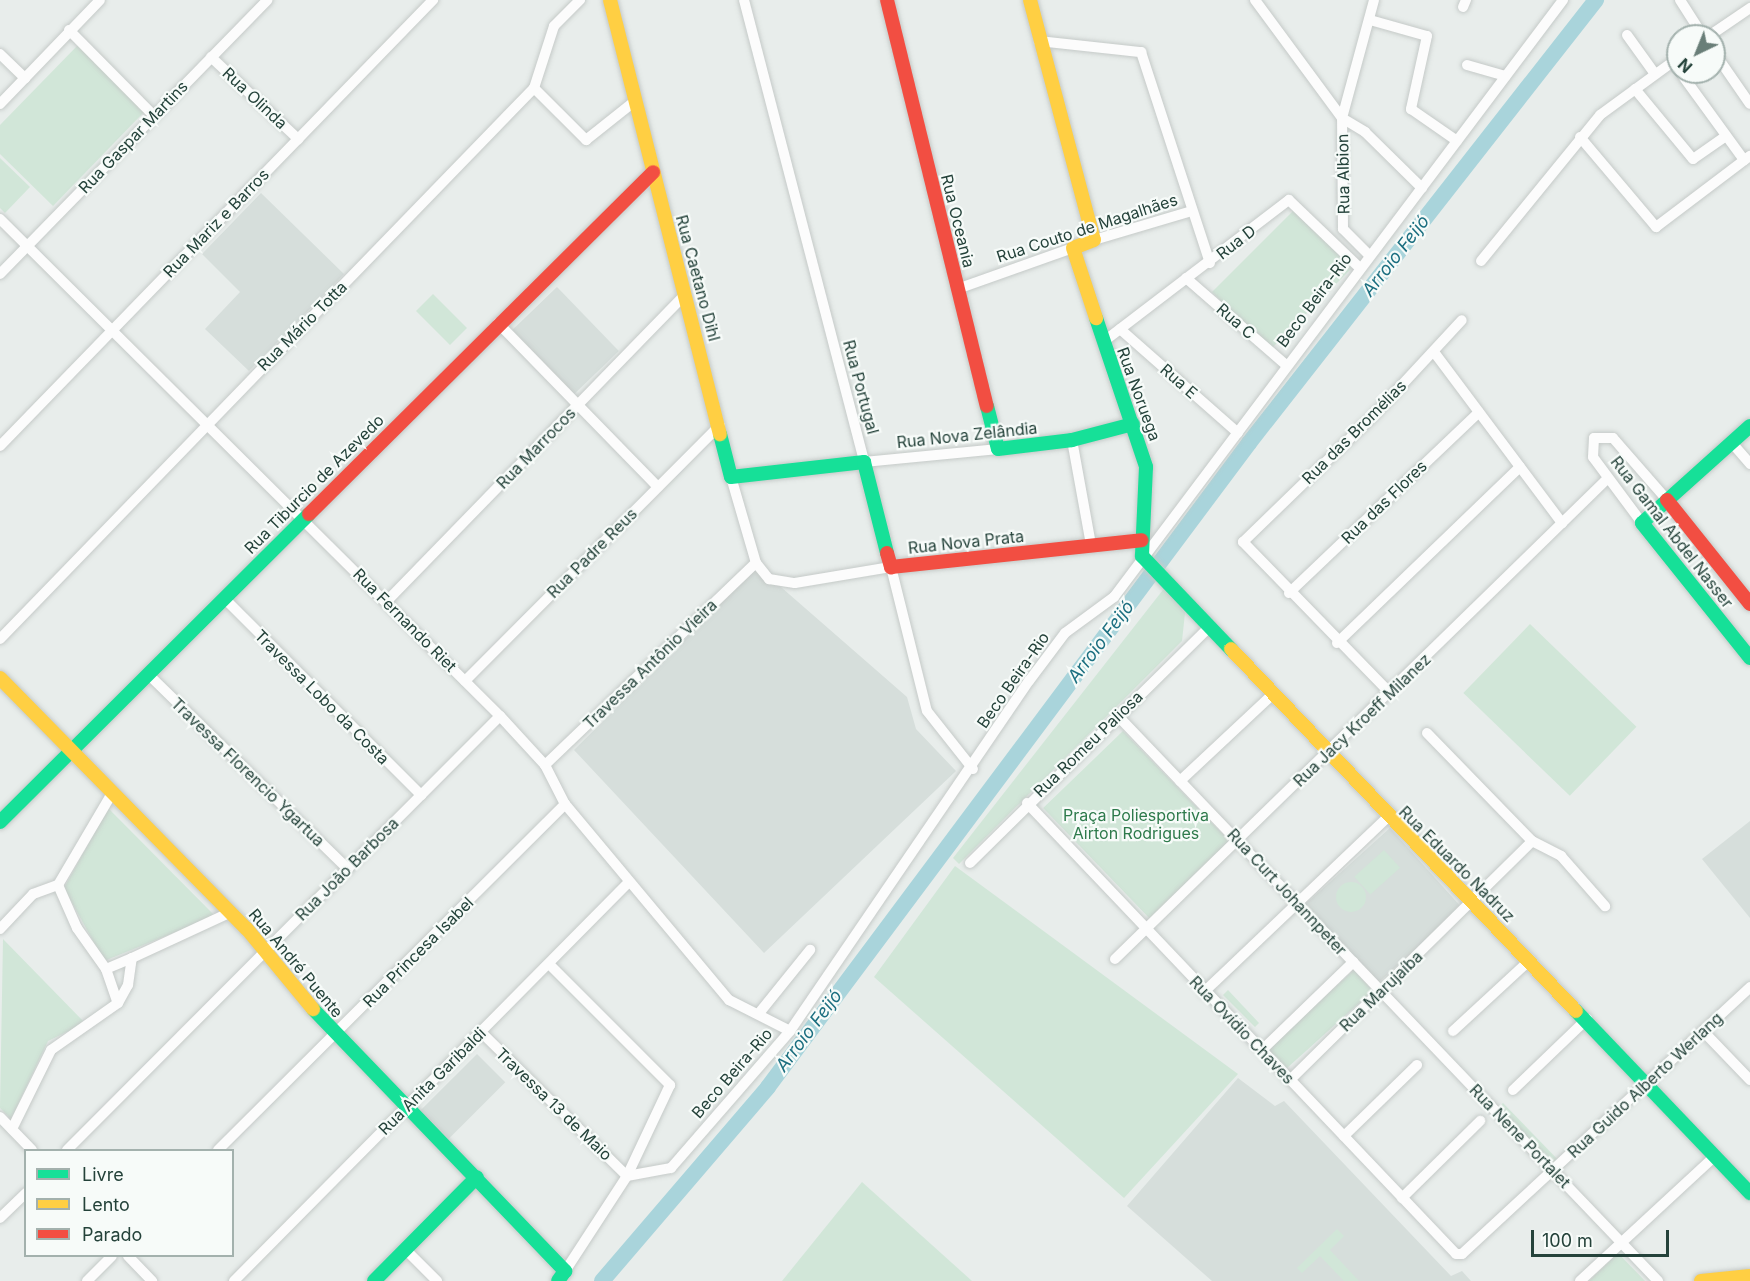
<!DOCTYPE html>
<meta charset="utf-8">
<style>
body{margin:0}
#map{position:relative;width:1750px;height:1281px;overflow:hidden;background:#e8edeb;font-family:Inter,sans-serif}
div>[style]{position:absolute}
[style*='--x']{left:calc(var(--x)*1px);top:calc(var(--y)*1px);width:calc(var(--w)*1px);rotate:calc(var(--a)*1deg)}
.built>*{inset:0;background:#d6dedb;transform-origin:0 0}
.green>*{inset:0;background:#d1e6d8;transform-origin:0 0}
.round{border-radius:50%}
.river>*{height:16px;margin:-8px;padding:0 8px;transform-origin:8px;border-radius:8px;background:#a9d4db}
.roads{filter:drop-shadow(0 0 2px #c5cac8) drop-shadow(0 0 2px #c5cac8)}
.street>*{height:10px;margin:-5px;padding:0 5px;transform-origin:5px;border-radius:5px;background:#fcfcfc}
.fast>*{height:14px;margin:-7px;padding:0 7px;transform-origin:7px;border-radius:7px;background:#16e098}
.slow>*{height:14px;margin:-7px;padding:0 7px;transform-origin:7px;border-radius:7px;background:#ffcf43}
.jam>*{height:14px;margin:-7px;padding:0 7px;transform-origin:7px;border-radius:7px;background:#f24e42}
span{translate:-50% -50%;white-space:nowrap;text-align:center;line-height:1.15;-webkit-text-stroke:4.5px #f7fbf9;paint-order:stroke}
.street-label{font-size:16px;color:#24423a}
.park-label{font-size:16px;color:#2d7a4b}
.water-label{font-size:18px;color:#1c6f80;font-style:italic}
.legend{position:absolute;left:24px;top:1149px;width:210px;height:108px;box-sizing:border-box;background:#f7fbf9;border:2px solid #a3b1ad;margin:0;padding:8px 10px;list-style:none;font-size:18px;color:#24423a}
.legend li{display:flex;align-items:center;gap:12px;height:30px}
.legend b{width:30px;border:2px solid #a3b1ad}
.north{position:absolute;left:1666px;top:24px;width:60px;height:60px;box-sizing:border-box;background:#f7fbf9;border:2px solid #a3b1ad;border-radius:50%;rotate:223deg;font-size:16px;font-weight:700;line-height:24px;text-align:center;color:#24423a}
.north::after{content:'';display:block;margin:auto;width:21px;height:27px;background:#697e78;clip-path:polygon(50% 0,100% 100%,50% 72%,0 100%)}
.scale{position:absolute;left:1531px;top:1230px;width:138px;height:27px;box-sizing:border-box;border:3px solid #24423a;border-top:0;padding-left:8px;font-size:18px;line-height:21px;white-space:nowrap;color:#24423a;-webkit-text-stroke:4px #f7fbf9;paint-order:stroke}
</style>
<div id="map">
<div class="built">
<div style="clip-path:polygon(261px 193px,344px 274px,249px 371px,205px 329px,240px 292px,202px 254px)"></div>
<div style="left:557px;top:287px;width:89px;height:62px;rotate:46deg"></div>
<div style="clip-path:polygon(758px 567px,907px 697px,916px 729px,956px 771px,764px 953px,574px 750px)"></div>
<div style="clip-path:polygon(1750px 821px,1750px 918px,1702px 859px)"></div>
<div style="left:1390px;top:828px;width:107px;height:114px;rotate:48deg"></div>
<div style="left:477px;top:1054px;width:40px;height:80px;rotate:45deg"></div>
<div style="clip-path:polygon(1238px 1078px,1275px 1106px,1284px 1101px,1451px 1276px,1462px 1271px,1471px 1281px,1212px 1281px,1127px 1206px)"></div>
</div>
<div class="green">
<div style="clip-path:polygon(78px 45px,145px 111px,53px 206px,0 154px,0 125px)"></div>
<div style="clip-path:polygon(0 158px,30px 187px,5px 213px,0 208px)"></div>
<div style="left:1294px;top:210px;width:82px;height:116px;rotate:45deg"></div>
<div style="left:433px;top:294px;width:48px;height:24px;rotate:45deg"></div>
<div style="clip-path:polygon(1166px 586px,1185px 613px,1182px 641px,959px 864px,953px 858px)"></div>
<div style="left:1530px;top:624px;width:148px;height:96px;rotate:44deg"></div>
<div style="left:1123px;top:731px;width:153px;height:111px;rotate:46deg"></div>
<div style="clip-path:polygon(108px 808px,215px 916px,104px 961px,64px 888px)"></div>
<div style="left:1384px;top:850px;width:24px;height:40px;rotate:48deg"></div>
<div style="clip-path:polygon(955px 866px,1238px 1074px,1124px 1198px,874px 977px)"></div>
<div class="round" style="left:1336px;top:882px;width:30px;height:30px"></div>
<div style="clip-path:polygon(3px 939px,85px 1023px,48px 1041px,11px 1119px,0 1108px)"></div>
<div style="left:1354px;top:970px;width:28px;height:119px;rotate:48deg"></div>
<div style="clip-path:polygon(1228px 990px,1259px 1023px,1255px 1027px,1223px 995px)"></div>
<div style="left:1503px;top:1103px;width:78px;height:16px;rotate:46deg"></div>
<div style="clip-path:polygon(862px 1182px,972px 1281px,782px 1281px)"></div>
<div style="clip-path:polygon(1337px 1229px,1344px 1236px,1330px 1250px,1359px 1281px,1344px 1281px,1320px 1256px,1302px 1273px,1297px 1268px)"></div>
<div style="clip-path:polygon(1618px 1253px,1645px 1281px,1589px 1281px)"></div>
</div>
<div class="river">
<div style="--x:602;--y:1281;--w:255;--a:-49.4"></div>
<div style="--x:768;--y:1087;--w:804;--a:-53.24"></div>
<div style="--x:1249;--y:443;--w:563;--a:-51.93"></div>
</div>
<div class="roads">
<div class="street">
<div style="--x:744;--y:0;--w:477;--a:75.4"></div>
<div style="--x:864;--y:462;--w:135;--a:-5.5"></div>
<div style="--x:1255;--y:0;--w:147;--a:53.6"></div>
<div style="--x:1342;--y:118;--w:27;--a:31"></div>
<div style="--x:1365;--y:132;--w:80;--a:44.5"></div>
<div style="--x:1680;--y:0;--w:43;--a:57.4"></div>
<div style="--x:1463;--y:7;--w:8;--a:-67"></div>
<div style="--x:1370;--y:20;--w:59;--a:15.7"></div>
<div style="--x:1427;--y:36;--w:75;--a:102.4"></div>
<div style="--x:1411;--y:109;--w:56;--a:34.8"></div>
<div style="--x:69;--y:30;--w:120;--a:45.3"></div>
<div style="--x:1627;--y:35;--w:48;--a:54.3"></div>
<div style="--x:1709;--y:36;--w:50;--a:-34.3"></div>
<div style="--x:1039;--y:41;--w:103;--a:6.2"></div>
<div style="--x:1141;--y:52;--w:222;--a:71.9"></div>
<div style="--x:1714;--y:52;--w:63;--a:55.3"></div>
<div style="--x:0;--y:54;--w:35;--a:44"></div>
<div style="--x:211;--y:57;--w:120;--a:43.3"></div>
<div style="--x:1467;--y:65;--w:40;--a:16"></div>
<div style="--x:1680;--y:72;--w:109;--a:54"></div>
<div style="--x:534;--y:88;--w:74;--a:45"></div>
<div style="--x:586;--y:140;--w:63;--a:-38.5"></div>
<div style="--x:1635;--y:89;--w:91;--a:50.4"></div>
<div style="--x:1693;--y:159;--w:40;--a:-34.9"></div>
<div style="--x:0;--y:104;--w:144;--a:-46.1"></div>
<div style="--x:1580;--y:137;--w:118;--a:49.8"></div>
<div style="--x:1656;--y:227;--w:118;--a:-37.1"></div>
<div style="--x:0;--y:219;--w:705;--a:44.83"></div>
<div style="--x:500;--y:716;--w:67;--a:47.4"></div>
<div style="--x:545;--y:765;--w:44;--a:62.9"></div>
<div style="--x:565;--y:804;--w:256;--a:50.1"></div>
<div style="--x:729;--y:1000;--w:68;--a:26.9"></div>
<div style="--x:1094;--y:240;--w:102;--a:-16.5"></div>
<div style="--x:1369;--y:255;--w:37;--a:-135"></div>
<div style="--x:1343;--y:229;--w:111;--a:-90.5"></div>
<div style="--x:1342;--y:118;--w:122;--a:-74.8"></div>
<div style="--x:1481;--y:261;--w:188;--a:-50.8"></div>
<div style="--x:1600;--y:115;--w:97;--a:-36.2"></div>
<div style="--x:0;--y:274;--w:383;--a:-45.7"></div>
<div style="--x:1186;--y:278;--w:131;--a:41"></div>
<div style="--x:957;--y:289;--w:123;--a:-19.5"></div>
<div style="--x:498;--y:323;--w:229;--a:45.7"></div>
<div style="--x:1120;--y:329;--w:157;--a:41.4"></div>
<div style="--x:1103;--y:342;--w:234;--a:-37.4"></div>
<div style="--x:1289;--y:200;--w:98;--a:43.8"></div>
<div style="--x:1434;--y:352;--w:214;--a:53.2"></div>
<div style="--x:1072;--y:440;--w:107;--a:79.7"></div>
<div style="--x:1732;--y:443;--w:28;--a:49"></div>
<div style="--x:0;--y:446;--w:622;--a:-45.85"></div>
<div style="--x:731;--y:477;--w:90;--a:73.8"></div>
<div style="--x:756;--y:563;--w:21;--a:51"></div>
<div style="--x:769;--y:579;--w:26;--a:9"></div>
<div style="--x:795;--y:583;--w:97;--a:-9.5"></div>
<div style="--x:891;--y:567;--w:148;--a:76"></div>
<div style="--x:927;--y:711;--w:74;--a:51.6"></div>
<div style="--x:1642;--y:523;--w:82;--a:-126.6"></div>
<div style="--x:1593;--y:457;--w:19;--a:-87"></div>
<div style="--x:1594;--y:438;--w:19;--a:0"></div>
<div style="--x:1613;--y:438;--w:82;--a:48.9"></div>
<div style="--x:1289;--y:593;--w:262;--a:-43.6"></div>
<div style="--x:224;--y:598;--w:279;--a:45"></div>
<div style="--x:387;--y:601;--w:429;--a:-45.8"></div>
<div style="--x:0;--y:639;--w:767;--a:-45.9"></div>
<div style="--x:534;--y:88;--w:65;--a:-72.1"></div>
<div style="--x:554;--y:26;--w:37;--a:-45"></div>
<div style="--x:1337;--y:643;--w:254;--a:-43.9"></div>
<div style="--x:149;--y:675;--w:278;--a:44.3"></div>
<div style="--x:465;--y:681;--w:361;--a:-45.1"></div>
<div style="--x:1390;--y:693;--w:211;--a:-134.2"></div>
<div style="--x:1243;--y:542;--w:182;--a:-44.1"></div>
<div style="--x:1374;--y:415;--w:129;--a:-47.2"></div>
<div style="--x:1117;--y:715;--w:783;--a:46.29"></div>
<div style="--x:1427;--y:733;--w:151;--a:45.8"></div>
<div style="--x:1532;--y:841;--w:33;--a:27"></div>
<div style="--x:1561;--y:856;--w:67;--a:48.7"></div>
<div style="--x:545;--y:765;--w:292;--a:-43.8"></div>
<div style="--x:1180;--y:781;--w:126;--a:-43.1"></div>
<div style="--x:1027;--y:803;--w:622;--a:46.43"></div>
<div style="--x:1456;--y:1254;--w:6;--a:0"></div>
<div style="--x:1462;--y:1254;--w:393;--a:-42.8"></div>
<div style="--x:970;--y:863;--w:336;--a:-44.6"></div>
<div style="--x:58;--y:885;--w:47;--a:66.2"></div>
<div style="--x:77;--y:928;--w:50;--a:54.7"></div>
<div style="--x:106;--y:969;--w:36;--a:71"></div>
<div style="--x:0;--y:929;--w:48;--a:-46.7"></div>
<div style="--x:33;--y:894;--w:27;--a:-20"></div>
<div style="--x:58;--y:885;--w:104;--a:-59.5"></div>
<div style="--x:1115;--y:959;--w:687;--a:-44.29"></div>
<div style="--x:550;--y:965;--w:170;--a:45"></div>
<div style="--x:670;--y:1085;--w:101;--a:115.3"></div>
<div style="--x:627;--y:1176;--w:113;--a:123.1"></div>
<div style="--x:106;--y:969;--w:28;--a:-23"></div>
<div style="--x:1204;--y:992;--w:254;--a:-43.6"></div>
<div style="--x:760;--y:1012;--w:80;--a:-51.1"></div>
<div style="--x:1453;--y:1031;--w:105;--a:-42.7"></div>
<div style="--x:1703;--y:1031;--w:68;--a:46.2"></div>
<div style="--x:481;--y:1032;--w:205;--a:44.6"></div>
<div style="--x:1262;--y:1050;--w:127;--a:-44"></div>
<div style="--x:1290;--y:1080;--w:340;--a:-44.6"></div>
<div style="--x:1513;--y:1090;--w:103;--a:-43.8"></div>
<div style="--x:0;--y:1117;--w:46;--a:45.9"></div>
<div style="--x:12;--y:1129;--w:88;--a:-63.7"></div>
<div style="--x:51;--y:1050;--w:82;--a:-35"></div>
<div style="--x:118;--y:1003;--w:21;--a:-61"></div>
<div style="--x:128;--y:985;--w:27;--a:-82"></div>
<div style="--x:132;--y:958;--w:109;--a:-24.9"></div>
<div style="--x:1344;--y:1136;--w:102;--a:-44.2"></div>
<div style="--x:67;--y:1150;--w:613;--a:-45.07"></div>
<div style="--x:218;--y:1150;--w:490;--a:-44.9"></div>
<div style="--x:627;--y:1176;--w:45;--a:-10.3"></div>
<div style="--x:671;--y:1168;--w:181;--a:-49"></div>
<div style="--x:790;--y:1031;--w:424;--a:-55.7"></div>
<div style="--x:1029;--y:681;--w:60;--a:-53.1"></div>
<div style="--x:1065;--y:633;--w:61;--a:-36.3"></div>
<div style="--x:1114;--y:597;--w:747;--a:-53.05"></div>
<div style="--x:1402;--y:1198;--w:110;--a:-44.6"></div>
<div style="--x:0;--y:1218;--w:36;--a:-44"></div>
<div style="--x:406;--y:1250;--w:44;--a:45"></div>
<div style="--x:128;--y:1256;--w:35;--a:46"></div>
<div style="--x:87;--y:1281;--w:35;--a:-45"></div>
<div style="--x:234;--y:1281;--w:561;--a:-45.29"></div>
<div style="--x:1580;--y:1281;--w:185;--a:-42.8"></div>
</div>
<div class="fast">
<div style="--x:1096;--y:318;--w:157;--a:71.4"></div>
<div style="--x:1146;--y:467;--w:89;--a:92.6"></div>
<div style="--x:1142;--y:556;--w:129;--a:46.3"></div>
<div style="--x:987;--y:406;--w:44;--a:75.7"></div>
<div style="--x:998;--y:449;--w:75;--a:-6.9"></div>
<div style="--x:1072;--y:440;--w:63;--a:-14.7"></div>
<div style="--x:1750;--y:426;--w:145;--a:138.1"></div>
<div style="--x:1642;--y:523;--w:173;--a:51.3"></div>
<div style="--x:720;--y:434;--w:44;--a:75.7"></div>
<div style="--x:731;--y:477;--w:134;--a:-6.4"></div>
<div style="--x:864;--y:462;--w:94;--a:75.8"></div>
<div style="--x:0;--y:822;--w:436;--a:-44.9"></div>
<div style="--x:313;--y:1009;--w:364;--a:46.1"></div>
<div style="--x:565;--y:1271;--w:12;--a:125"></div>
<div style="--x:1576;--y:1011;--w:252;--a:46.3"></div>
<div style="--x:374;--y:1281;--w:146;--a:-45.3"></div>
</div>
<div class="slow">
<div style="--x:610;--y:0;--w:448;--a:75.8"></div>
<div style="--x:1030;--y:0;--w:248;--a:75.1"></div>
<div style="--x:1094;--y:240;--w:22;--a:159"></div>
<div style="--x:1073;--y:248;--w:74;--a:71.8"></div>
<div style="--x:1231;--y:649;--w:500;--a:46.38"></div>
<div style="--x:0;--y:678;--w:352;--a:45.5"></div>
<div style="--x:247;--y:929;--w:104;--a:50.5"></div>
<div style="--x:1701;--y:1281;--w:49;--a:-5.8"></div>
</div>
<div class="jam">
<div style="--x:887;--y:0;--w:418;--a:76.2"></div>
<div style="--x:1667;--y:500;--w:133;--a:51.4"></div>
<div style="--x:309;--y:514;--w:485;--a:-44.8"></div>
<div style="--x:887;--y:553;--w:15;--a:74"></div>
<div style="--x:891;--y:567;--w:252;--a:-6.1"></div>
</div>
</div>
<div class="street-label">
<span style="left:255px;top:98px;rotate:43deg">Rua Olinda</span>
<span style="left:133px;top:137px;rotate:-46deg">Rua Gaspar Martins</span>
<span style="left:1343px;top:174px;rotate:-91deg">Rua Albion</span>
<span style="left:958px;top:221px;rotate:76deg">Rua Oceania</span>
<span style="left:216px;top:223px;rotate:-46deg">Rua Mariz e Barros</span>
<span style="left:1087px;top:228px;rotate:-18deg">Rua Couto de Magalhães</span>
<span style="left:1236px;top:242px;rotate:-38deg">Rua D</span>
<span style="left:698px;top:278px;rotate:75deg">Rua Caetano Dihl</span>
<span style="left:1314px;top:300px;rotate:-53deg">Beco Beira-Rio</span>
<span style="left:1236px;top:321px;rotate:41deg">Rua C</span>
<span style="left:302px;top:326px;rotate:-45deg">Rua Mário Totta</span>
<span style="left:1179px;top:381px;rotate:41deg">Rua E</span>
<span style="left:861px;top:387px;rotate:75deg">Rua Portugal</span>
<span style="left:1139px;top:394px;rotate:70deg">Rua Noruega</span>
<span style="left:1354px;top:432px;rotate:-45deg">Rua das Bromélias</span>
<span style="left:967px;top:435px;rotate:-6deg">Rua Nova Zelândia</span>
<span style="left:536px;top:448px;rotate:-46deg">Rua Marrocos</span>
<span style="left:314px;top:484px;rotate:-45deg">Rua Tiburcio de Azevedo</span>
<span style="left:1384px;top:502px;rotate:-44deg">Rua das Flores</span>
<span style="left:1672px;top:532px;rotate:52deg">Rua Gamal Abdel Nasser</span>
<span style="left:966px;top:542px;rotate:-6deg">Rua Nova Prata</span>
<span style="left:592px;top:553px;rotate:-45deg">Rua Padre Reus</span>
<span style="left:405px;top:620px;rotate:45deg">Rua Fernando Riet</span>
<span style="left:650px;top:664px;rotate:-44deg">Travessa Antônio Vieira</span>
<span style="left:1013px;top:680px;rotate:-55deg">Beco Beira-Rio</span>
<span style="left:322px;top:697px;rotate:45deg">Travessa Lobo da Costa</span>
<span style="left:1362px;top:720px;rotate:-44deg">Rua Jacy Kroeff Milanez</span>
<span style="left:1088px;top:744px;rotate:-44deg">Rua Romeu Paliosa</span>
<span style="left:248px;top:772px;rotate:44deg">Travessa Florencio Ygartua</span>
<span style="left:1457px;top:864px;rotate:45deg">Rua Eduardo Nadruz</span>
<span style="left:347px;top:869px;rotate:-45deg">Rua João Barbosa</span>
<span style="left:1287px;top:892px;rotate:47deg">Rua Curt Johannpeter</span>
<span style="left:418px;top:952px;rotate:-45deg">Rua Princesa Isabel</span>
<span style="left:296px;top:963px;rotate:50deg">Rua André Puente</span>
<span style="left:1381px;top:991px;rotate:-44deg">Rua Marujaíba</span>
<span style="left:1242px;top:1030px;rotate:46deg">Rua Ovídio Chaves</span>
<span style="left:732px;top:1073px;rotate:-49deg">Beco Beira-Rio</span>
<span style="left:432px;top:1081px;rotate:-45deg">Rua Anita Garibaldi</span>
<span style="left:1645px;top:1085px;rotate:-43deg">Rua Guido Alberto Werlang</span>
<span style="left:554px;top:1104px;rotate:44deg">Travessa 13 de Maio</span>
<span style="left:1520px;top:1136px;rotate:46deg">Rua Nene Portalet</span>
</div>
<div class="park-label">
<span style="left:1136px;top:824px">Praça Poliesportiva<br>Airton Rodrigues</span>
</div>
<div class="water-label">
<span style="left:1396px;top:256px;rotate:-52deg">Arroio Feijó</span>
<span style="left:1101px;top:642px;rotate:-53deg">Arroio Feijó</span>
<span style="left:809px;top:1031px;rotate:-53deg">Arroio Feijó</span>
</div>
<ul class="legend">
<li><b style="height:8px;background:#16e098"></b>Livre</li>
<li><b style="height:8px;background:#ffcf43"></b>Lento</li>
<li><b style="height:8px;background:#f24e42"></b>Parado</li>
</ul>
<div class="north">N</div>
<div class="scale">100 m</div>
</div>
